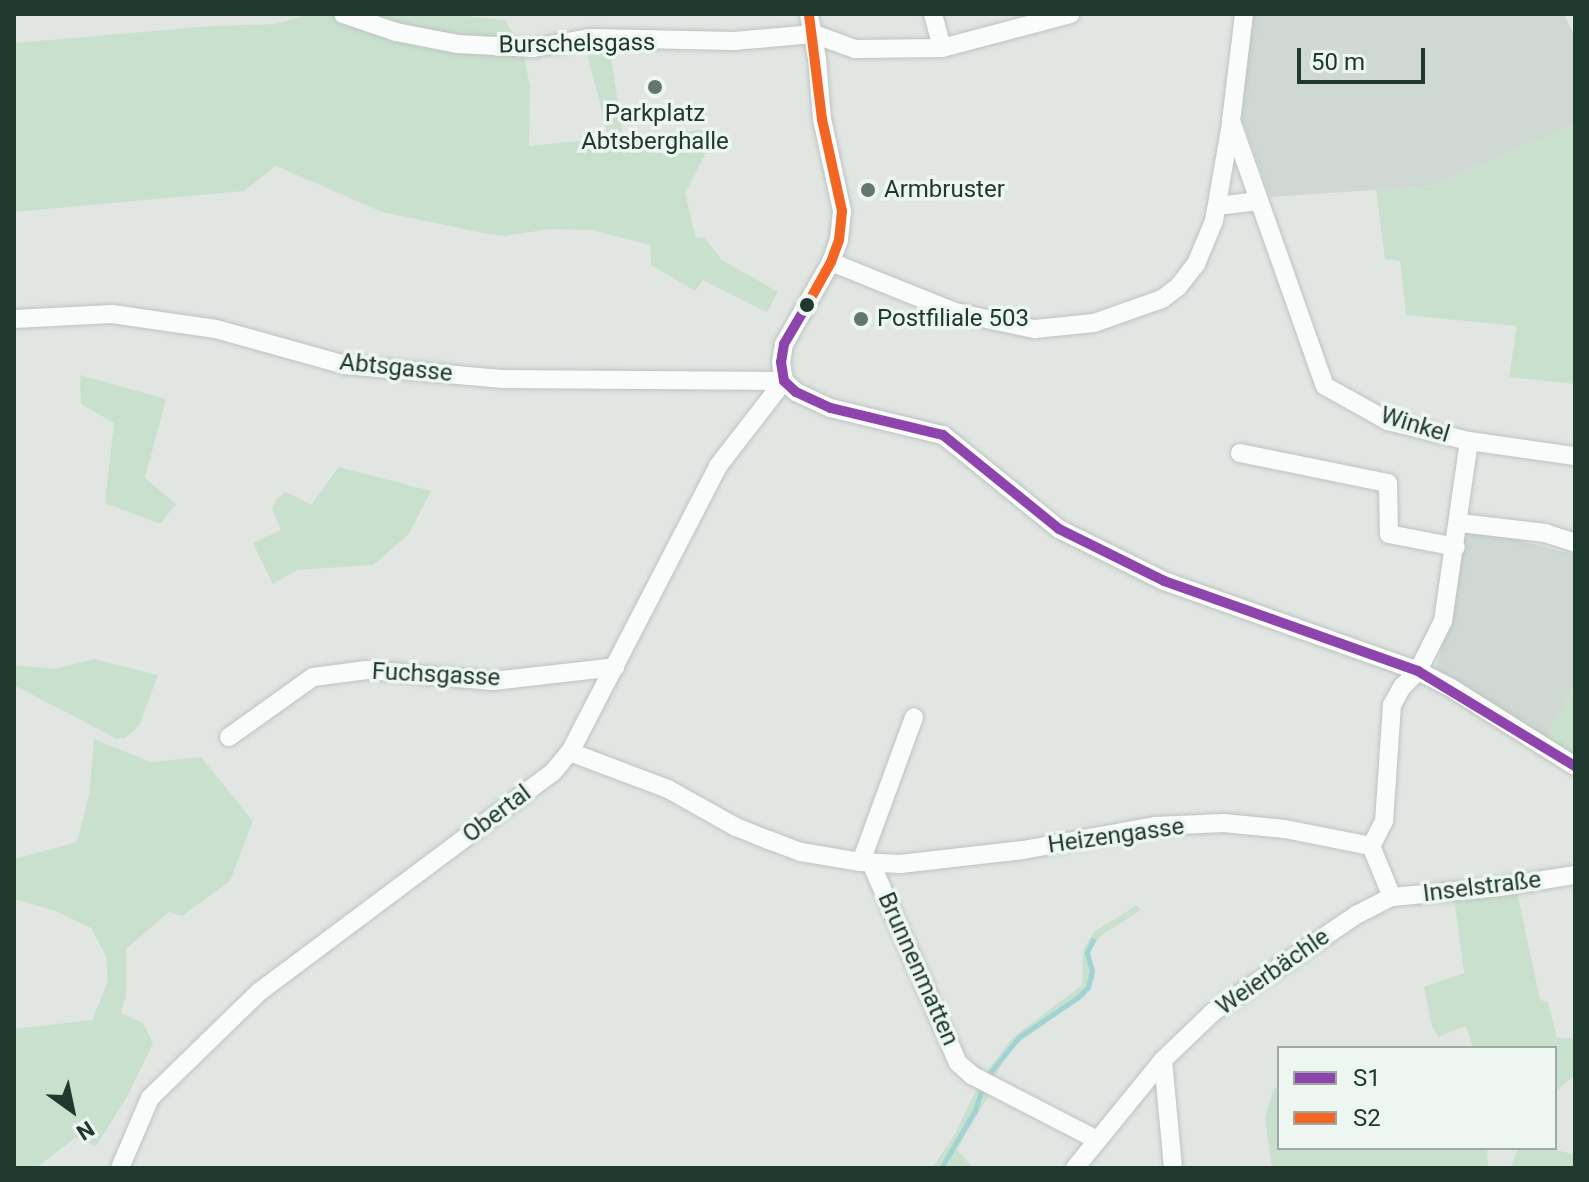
<!DOCTYPE html>
<meta charset="utf-8">
<style>
body{margin:0}
#map{position:relative;width:1589px;height:1182px;overflow:hidden;background:#e1e6e3;font-family:Roboto,sans-serif}
div>[style]{position:absolute}
[style*='--x']{left:calc(var(--x)*1px);top:calc(var(--y)*1px);width:calc(var(--w)*1px);rotate:calc(var(--a)*1deg)}
.built>*{inset:0;background:#cfd8d3}
.green>*{inset:0;background:#cae0ce}
.stream>*{height:5px;margin:-2.5px;padding:0 2.5px;transform-origin:2.5px;border-radius:2.5px;background:#a2d3d4}
.roads{filter:drop-shadow(0 0 2px #bec3c0) drop-shadow(0 0 2px #bec3c0)}
.minor>*{height:18px;margin:-9px;padding:0 9px;transform-origin:9px;border-radius:9px;background:#fafbfb}
.bus-1>*{height:10px;margin:-5px;padding:0 5px;transform-origin:5px;border-radius:5px;background:#8e44ad}
.bus-2>*{height:10px;margin:-5px;padding:0 5px;transform-origin:5px;border-radius:5px;background:#f26522}
.dots>*{width:22px;height:22px;translate:-50% -50%;box-sizing:border-box;border:4px solid #eef6f1;border-radius:50%}
span{translate:-50% -50%;white-space:nowrap;text-align:center;line-height:1.15;-webkit-text-stroke:7px #eef6f1;paint-order:stroke}
.street-label{font-size:24px;color:#20392f}
.poi-label{font-size:24px;color:#20392f}
.left{translate:0 -50%;text-align:left}
.frame{position:absolute;inset:0;border:16px solid #20392f;pointer-events:none}
.legend{position:absolute;left:1277px;top:1046px;width:280px;height:104px;box-sizing:border-box;background:#eef6f1;border:2px solid #9caaa3;margin:0;padding:10px 14px;list-style:none;font-size:24px;color:#20392f}
.legend li{display:flex;align-items:center;gap:16px;height:40px}
.legend b{width:40px;border:2px solid #9caaa3}
.north{position:absolute;left:32px;top:1070px;width:80px;height:80px;-webkit-text-stroke:6px #eef6f1;paint-order:stroke;rotate:147deg;font-size:22px;font-weight:700;line-height:32px;text-align:center;color:#20392f}
.north::after{content:'';display:block;margin:auto;width:28px;height:36px;background:#20392f;clip-path:polygon(50% 0,100% 100%,50% 72%,0 100%)}
.scale{position:absolute;left:1297px;top:48px;width:128px;height:36px;box-sizing:border-box;border:4px solid #20392f;border-top:0;padding-left:10px;font-size:24px;line-height:28px;white-space:nowrap;color:#20392f;-webkit-text-stroke:6px #eef6f1;paint-order:stroke}
</style>
<div id="map">
<div class="built">
<div style="clip-path:polygon(1250px 14px,1564px 14px,1575px 37px,1575px 124px,1433px 186px,1270px 197px,1242px 119px)"></div>
<div style="clip-path:polygon(1467px 527px,1575px 555px,1575px 686px,1546px 739px,1434px 673px,1449px 624px)"></div>
</div>
<div class="green">
<div style="clip-path:polygon(310px 14px,331px 14px,523px 53px,530px 86px,529px 146px,609px 138px,585px 46px,609px 45px,623px 136px,718px 129px,685px 193px,696px 238px,704px 237px,722px 260px,778px 292px,767px 312px,703px 280px,695px 291px,651px 265px,650px 245px,592px 230px,550px 229px,505px 236px,488px 234px,382px 212px,276px 166px,244px 191px,14px 212px,14px 43px,213px 26px,275px 24px)"></div>
<div style="clip-path:polygon(354px 14px,445px 14px,505px 20px,518px 42px,459px 39px)"></div>
<div style="clip-path:polygon(1575px 124px,1575px 384px,1509px 377px,1517px 326px,1406px 315px,1400px 261px,1385px 259px,1376px 190px,1433px 186px)"></div>
<div style="clip-path:polygon(80px 375px,166px 399px,145px 478px,176px 504px,160px 524px,105px 503px,114px 423px,81px 404px)"></div>
<div style="clip-path:polygon(339px 467px,431px 491px,408px 535px,373px 565px,297px 570px,273px 584px,253px 543px,281px 530px,272px 509px,276px 499px,286px 492px,311px 505px)"></div>
<div style="clip-path:polygon(94px 659px,158px 675px,139px 726px,125px 738px,117px 739px,14px 685px,14px 665px,54px 669px)"></div>
<div style="clip-path:polygon(1575px 686px,1575px 756px,1546px 739px)"></div>
<div style="clip-path:polygon(94px 739px,151px 762px,201px 757px,253px 821px,230px 881px,182px 916px,169px 912px,126px 949px,126px 996px,121px 1013px,143px 1023px,153px 1043px,127px 1097px,96px 1146px,76px 1137px,36px 1168px,14px 1168px,14px 1029px,92px 1020px,108px 981px,106px 956px,91px 928px,56px 911px,14px 899px,14px 859px,77px 842px,89px 795px)"></div>
<div style="clip-path:polygon(1517px 891px,1540px 1000px,1548px 1002px,1557px 1038px,1575px 1039px,1575px 1075px,1555px 1092px,1555px 1048px,1473px 1048px,1466px 1026px,1438px 1037px,1432px 1026px,1424px 987px,1464px 973px,1454px 898px)"></div>
<div style="clip-path:polygon(1137px 905px,1141px 910px,1102px 935px,1093px 945px,1089px 956px,1095px 978px,1085px 996px,1009px 1049px,994px 1080px,983px 1077px,1012px 1038px,1082px 985px,1083px 950px,1094px 932px)"></div>
<div style="clip-path:polygon(979px 1084px,991px 1092px,957px 1149px,973px 1168px,932px 1168px,954px 1136px)"></div>
<div style="clip-path:polygon(1279px 1085px,1279px 1148px,1487px 1148px,1488px 1168px,1272px 1168px,1265px 1118px,1273px 1090px)"></div>
<div style="clip-path:polygon(1519px 1148px,1550px 1148px,1575px 1155px,1575px 1168px,1510px 1168px)"></div>
</div>
<div class="stream">
<div style="--x:988;--y:1075;--w:49;--a:-50.8"></div>
<div style="--x:1019;--y:1037;--w:70;--a:-33.9"></div>
<div style="--x:1077;--y:998;--w:16;--a:-45"></div>
<div style="--x:1088;--y:987;--w:16;--a:-76"></div>
<div style="--x:1092;--y:971;--w:20;--a:-105"></div>
<div style="--x:1087;--y:952;--w:13;--a:-63"></div>
<div style="--x:941;--y:1168;--w:67;--a:-59.6"></div>
<div style="--x:975;--y:1110;--w:22;--a:-72"></div>
</div>
<div class="roads">
<div class="minor">
<div style="--x:343;--y:14;--w:56;--a:18.8"></div>
<div style="--x:396;--y:32;--w:62;--a:11.1"></div>
<div style="--x:457;--y:44;--w:76;--a:3"></div>
<div style="--x:533;--y:48;--w:59;--a:-9.8"></div>
<div style="--x:591;--y:38;--w:143;--a:1.2"></div>
<div style="--x:734;--y:41;--w:80;--a:-5"></div>
<div style="--x:814;--y:34;--w:44;--a:20.1"></div>
<div style="--x:855;--y:49;--w:87;--a:-0.7"></div>
<div style="--x:942;--y:48;--w:133;--a:-14.8"></div>
<div style="--x:809;--y:14;--w:45;--a:79.7"></div>
<div style="--x:817;--y:58;--w:61;--a:85.3"></div>
<div style="--x:822;--y:119;--w:94;--a:77.7"></div>
<div style="--x:842;--y:211;--w:29;--a:96"></div>
<div style="--x:839;--y:240;--w:23;--a:110"></div>
<div style="--x:831;--y:262;--w:95;--a:119.8"></div>
<div style="--x:784;--y:344;--w:18;--a:99"></div>
<div style="--x:781;--y:362;--w:19;--a:81"></div>
<div style="--x:784;--y:381;--w:16;--a:43"></div>
<div style="--x:796;--y:392;--w:38;--a:25"></div>
<div style="--x:831;--y:408;--w:115;--a:13.6"></div>
<div style="--x:943;--y:435;--w:149;--a:39"></div>
<div style="--x:1059;--y:529;--w:117;--a:26.3"></div>
<div style="--x:1164;--y:581;--w:269;--a:19.5"></div>
<div style="--x:1418;--y:671;--w:37;--a:27"></div>
<div style="--x:1451;--y:688;--w:146;--a:32.2"></div>
<div style="--x:933;--y:14;--w:35;--a:75"></div>
<div style="--x:1244;--y:14;--w:108;--a:96.9"></div>
<div style="--x:1231;--y:121;--w:281;--a:70.5"></div>
<div style="--x:1325;--y:386;--w:72;--a:29.1"></div>
<div style="--x:1388;--y:421;--w:83;--a:13.9"></div>
<div style="--x:1469;--y:441;--w:182;--a:98.2"></div>
<div style="--x:1443;--y:621;--w:56;--a:116.6"></div>
<div style="--x:1418;--y:671;--w:23;--a:135"></div>
<div style="--x:1402;--y:687;--w:21;--a:119"></div>
<div style="--x:1392;--y:705;--w:116;--a:93.9"></div>
<div style="--x:1384;--y:821;--w:28;--a:117"></div>
<div style="--x:1371;--y:846;--w:55;--a:67.6"></div>
<div style="--x:1217;--y:206;--w:42;--a:-6.8"></div>
<div style="--x:831;--y:262;--w:134;--a:22"></div>
<div style="--x:955;--y:312;--w:42;--a:12.4"></div>
<div style="--x:996;--y:321;--w:40;--a:12"></div>
<div style="--x:1035;--y:329;--w:59;--a:-5.8"></div>
<div style="--x:1094;--y:323;--w:72;--a:-19.4"></div>
<div style="--x:1162;--y:299;--w:20;--a:-37"></div>
<div style="--x:1178;--y:287;--w:29;--a:-52"></div>
<div style="--x:1196;--y:264;--w:47;--a:-67.3"></div>
<div style="--x:1214;--y:221;--w:98;--a:-80.1"></div>
<div style="--x:14;--y:319;--w:98;--a:-2.9"></div>
<div style="--x:112;--y:314;--w:105;--a:8.2"></div>
<div style="--x:216;--y:329;--w:134;--a:15.6"></div>
<div style="--x:345;--y:365;--w:159;--a:5.1"></div>
<div style="--x:503;--y:379;--w:281;--a:0.4"></div>
<div style="--x:1469;--y:441;--w:107;--a:8.1"></div>
<div style="--x:1240;--y:453;--w:151;--a:11.5"></div>
<div style="--x:1388;--y:483;--w:51;--a:88.9"></div>
<div style="--x:1389;--y:534;--w:68;--a:11"></div>
<div style="--x:1460;--y:523;--w:86;--a:6.7"></div>
<div style="--x:1545;--y:533;--w:32;--a:18"></div>
<div style="--x:229;--y:737;--w:103;--a:-35.5"></div>
<div style="--x:313;--y:677;--w:54;--a:-7.4"></div>
<div style="--x:367;--y:670;--w:126;--a:5"></div>
<div style="--x:493;--y:681;--w:123;--a:-6.5"></div>
<div style="--x:570;--y:752;--w:105;--a:20.7"></div>
<div style="--x:668;--y:789;--w:78;--a:29.2"></div>
<div style="--x:736;--y:827;--w:35;--a:22"></div>
<div style="--x:769;--y:840;--w:34;--a:21"></div>
<div style="--x:801;--y:852;--w:61;--a:9.5"></div>
<div style="--x:861;--y:862;--w:39;--a:3"></div>
<div style="--x:900;--y:864;--w:124;--a:-6.5"></div>
<div style="--x:1023;--y:850;--w:134;--a:-10.3"></div>
<div style="--x:1155;--y:826;--w:69;--a:-2.5"></div>
<div style="--x:1224;--y:823;--w:61;--a:5.6"></div>
<div style="--x:1285;--y:829;--w:88;--a:11.2"></div>
<div style="--x:861;--y:862;--w:154;--a:-69.9"></div>
<div style="--x:871;--y:863;--w:218;--a:66.5"></div>
<div style="--x:958;--y:1063;--w:20;--a:41"></div>
<div style="--x:973;--y:1076;--w:140;--a:27.3"></div>
<div style="--x:1163;--y:1060;--w:108;--a:84.7"></div>
<div style="--x:120;--y:1168;--w:76;--a:-66.8"></div>
<div style="--x:150;--y:1098;--w:152;--a:-44.2"></div>
<div style="--x:259;--y:992;--w:367;--a:-36.8"></div>
<div style="--x:553;--y:772;--w:26;--a:-50"></div>
<div style="--x:570;--y:752;--w:322;--a:-62.6"></div>
<div style="--x:718;--y:466;--w:108;--a:-52.2"></div>
<div style="--x:1075;--y:1168;--w:139;--a:-50.8"></div>
<div style="--x:1163;--y:1060;--w:69;--a:-43.8"></div>
<div style="--x:1213;--y:1012;--w:175;--a:-34.1"></div>
<div style="--x:1358;--y:914;--w:38;--a:-27"></div>
<div style="--x:1392;--y:897;--w:108;--a:-5.3"></div>
<div style="--x:1500;--y:887;--w:76;--a:-9.1"></div>
</div>
</div>
<div class="bus-1">
<div style="--x:807;--y:305;--w:45;--a:120.5"></div>
<div style="--x:784;--y:344;--w:18;--a:99"></div>
<div style="--x:781;--y:362;--w:19;--a:81"></div>
<div style="--x:784;--y:381;--w:16;--a:43"></div>
<div style="--x:796;--y:392;--w:38;--a:25"></div>
<div style="--x:831;--y:408;--w:115;--a:13.6"></div>
<div style="--x:943;--y:435;--w:149;--a:39"></div>
<div style="--x:1059;--y:529;--w:117;--a:26.3"></div>
<div style="--x:1164;--y:581;--w:269;--a:19.5"></div>
<div style="--x:1418;--y:671;--w:184;--a:31.2"></div>
</div>
<div class="bus-2">
<div style="--x:807;--y:305;--w:49;--a:-60.8"></div>
<div style="--x:831;--y:262;--w:23;--a:-70"></div>
<div style="--x:839;--y:240;--w:29;--a:-84"></div>
<div style="--x:842;--y:211;--w:94;--a:-102.3"></div>
<div style="--x:822;--y:119;--w:106;--a:-97.1"></div>
</div>
<div class="dots">
<div style="left:655px;top:87px;background:#64766e"></div>
<div style="left:868px;top:190px;background:#64766e"></div>
<div style="left:807px;top:305px;background:#20392f"></div>
<div style="left:861px;top:319px;background:#64766e"></div>
</div>
<div class="street-label">
<span style="left:577px;top:44px;rotate:-1deg">Burschelsgass</span>
<span style="left:396px;top:368px;rotate:6deg">Abtsgasse</span>
<span style="left:1415px;top:425px;rotate:17deg">Winkel</span>
<span style="left:436px;top:675px;rotate:3deg">Fuchsgasse</span>
<span style="left:497px;top:814px;rotate:-37deg">Obertal</span>
<span style="left:1116px;top:836px;rotate:-8deg">Heizengasse</span>
<span style="left:1482px;top:887px;rotate:-7deg">Inselstraße</span>
<span style="left:918px;top:969px;rotate:66deg">Brunnenmatten</span>
<span style="left:1273px;top:972px;rotate:-35deg">Weierbächle</span>
</div>
<div class="poi-label">
<span style="left:655px;top:128px">Parkplatz<br>Abtsberghalle</span>
<span class="left" style="left:884px;top:190px">Armbruster</span>
<span class="left" style="left:877px;top:319px">Postfiliale 503</span>
</div>
<div class="frame"></div>
<ul class="legend">
<li><b style="height:10px;background:#8e44ad"></b>S1</li>
<li><b style="height:10px;background:#f26522"></b>S2</li>
</ul>
<div class="north">N</div>
<div class="scale">50 m</div>
</div>
